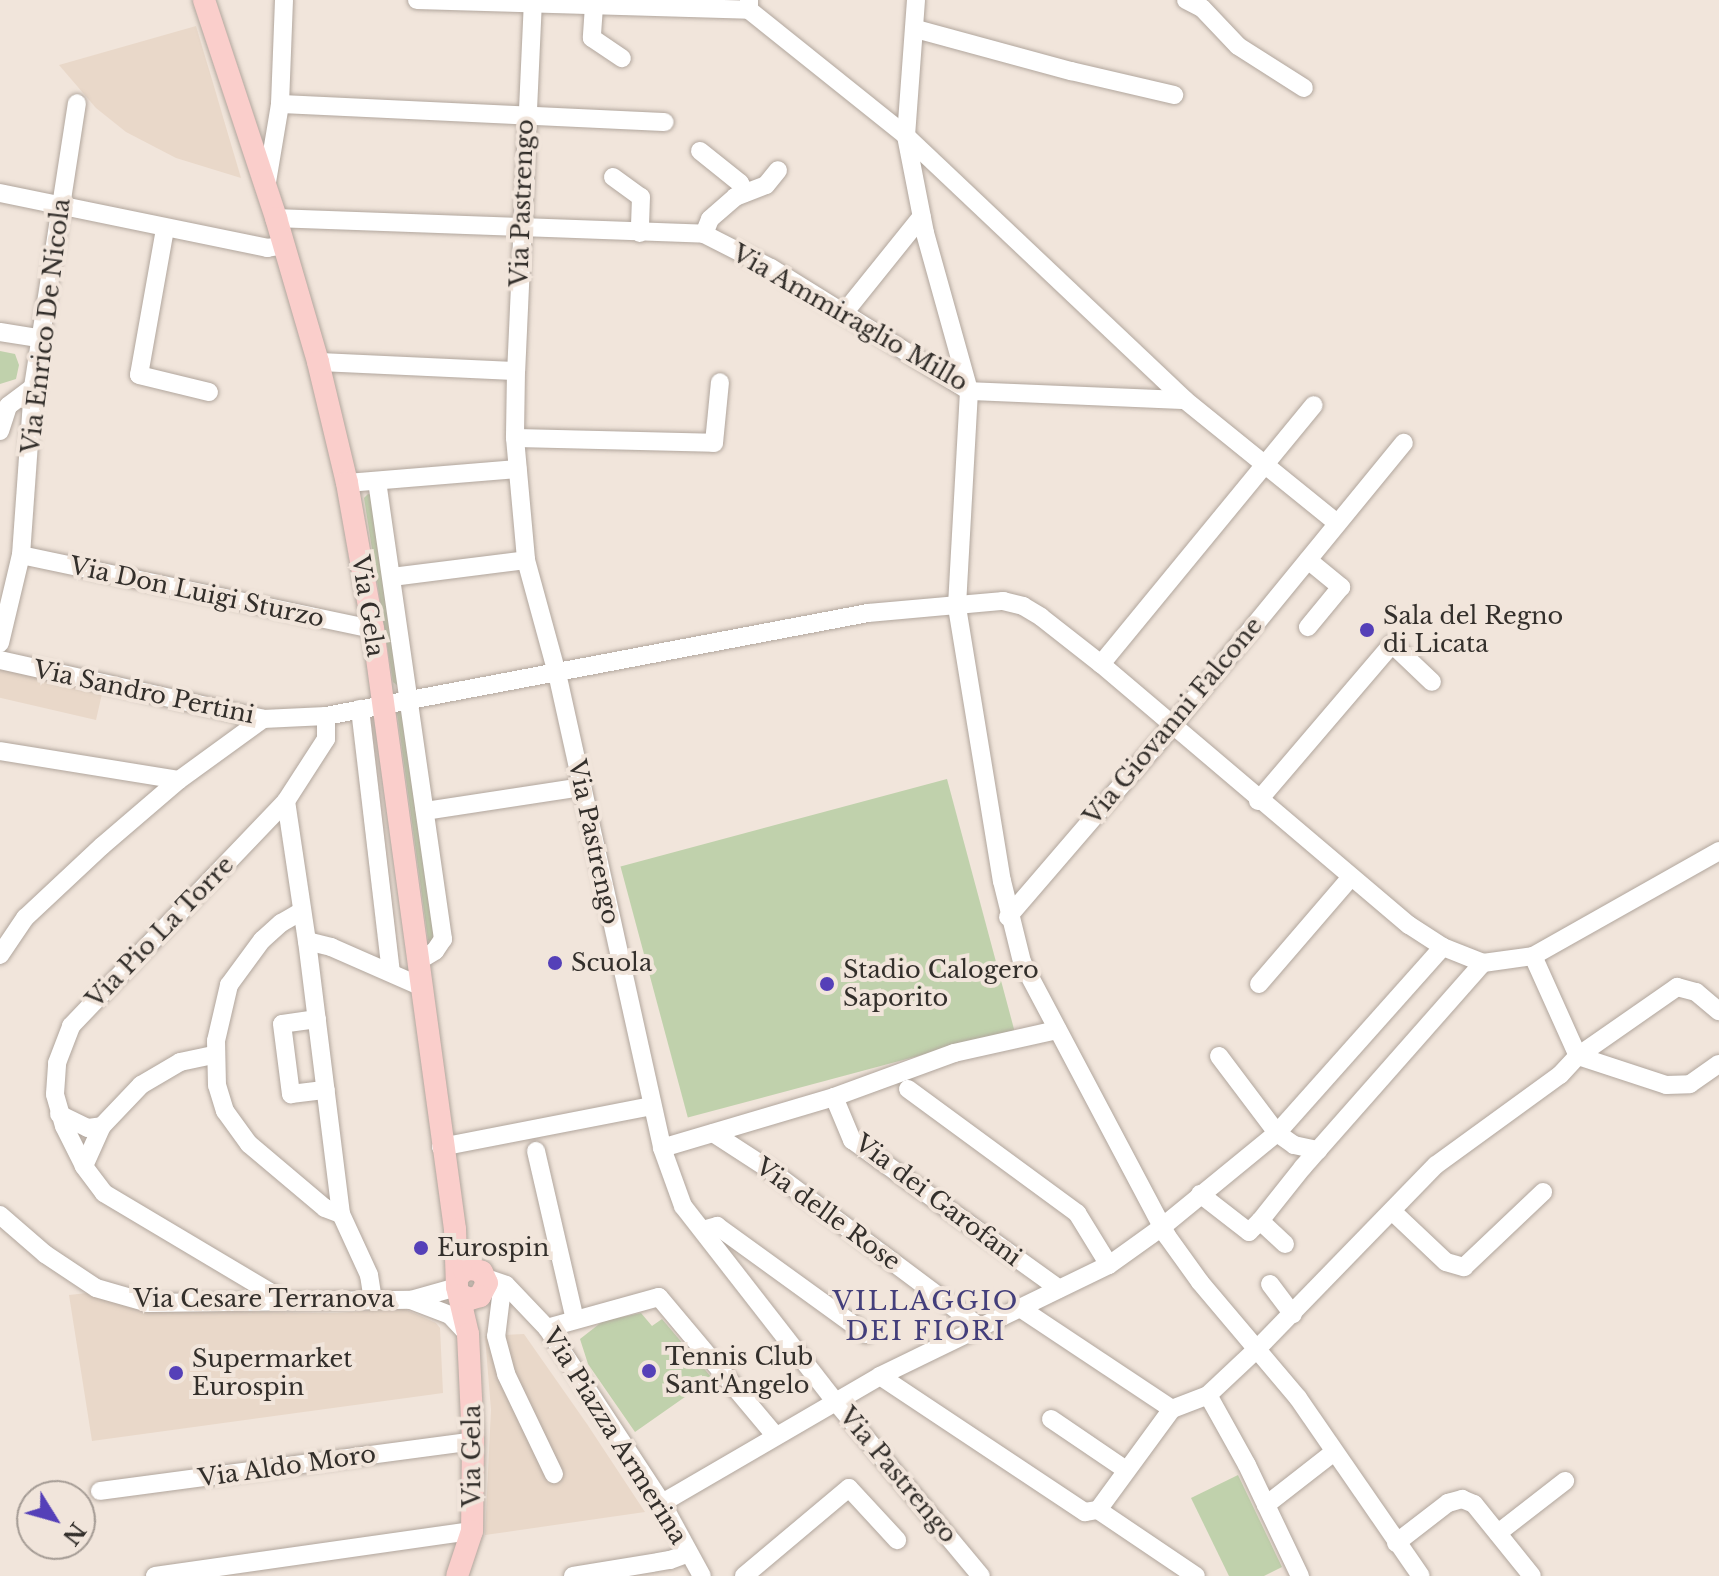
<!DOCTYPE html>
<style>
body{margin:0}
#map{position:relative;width:1719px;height:1576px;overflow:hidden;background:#f1e5db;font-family:"Libre Baskerville",serif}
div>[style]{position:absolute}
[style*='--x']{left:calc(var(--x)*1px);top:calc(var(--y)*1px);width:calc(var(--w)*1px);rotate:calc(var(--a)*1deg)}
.built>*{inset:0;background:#e9d8c9;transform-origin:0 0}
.green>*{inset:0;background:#c0d1ac;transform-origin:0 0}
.roads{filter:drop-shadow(0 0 2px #b1a69d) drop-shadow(0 0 2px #b1a69d)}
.minor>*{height:18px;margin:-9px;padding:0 9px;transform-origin:9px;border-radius:9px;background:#fff}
.major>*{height:22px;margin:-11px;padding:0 11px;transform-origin:11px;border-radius:11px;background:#facecb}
.dots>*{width:22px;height:22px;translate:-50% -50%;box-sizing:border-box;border:4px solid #f1e5db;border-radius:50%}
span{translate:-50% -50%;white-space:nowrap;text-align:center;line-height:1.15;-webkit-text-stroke:8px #f1e5db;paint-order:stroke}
.street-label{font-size:24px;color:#332f2b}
.poi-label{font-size:24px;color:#332f2b}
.left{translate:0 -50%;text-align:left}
.neighbourhood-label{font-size:26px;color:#433e7b;letter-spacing:2px}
.north{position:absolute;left:16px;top:1480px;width:80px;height:80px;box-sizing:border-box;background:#f1e5db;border:2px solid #a59c95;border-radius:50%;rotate:127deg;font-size:22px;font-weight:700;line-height:32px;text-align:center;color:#332f2b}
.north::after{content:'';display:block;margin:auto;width:28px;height:36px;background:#5540b8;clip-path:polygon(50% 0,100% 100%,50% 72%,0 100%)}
</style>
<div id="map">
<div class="built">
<div style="clip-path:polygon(196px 26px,213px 83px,241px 178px,176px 158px,126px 132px,96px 108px,59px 65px)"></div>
<div style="left:0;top:669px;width:105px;height:28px;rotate:13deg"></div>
<div style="clip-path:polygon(87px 1293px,134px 1309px,162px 1311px,336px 1313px,402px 1308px,436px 1323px,440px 1328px,443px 1393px,92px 1441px,69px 1295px)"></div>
<div style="clip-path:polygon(524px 1334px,587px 1424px,645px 1512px,485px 1535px,491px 1410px,485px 1336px)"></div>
</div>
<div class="green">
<div style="clip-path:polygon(0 351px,15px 354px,19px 365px,16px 379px,0 384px)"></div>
<div style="clip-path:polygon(368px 494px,371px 494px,398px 686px,393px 682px,364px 498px)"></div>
<div style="clip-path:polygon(403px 708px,436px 938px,432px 943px,428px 940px,397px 712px)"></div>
<div style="left:947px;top:779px;width:260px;height:338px;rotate:75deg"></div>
<div style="clip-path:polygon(641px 1313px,652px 1326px,662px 1319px,712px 1378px,635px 1432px,588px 1364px,580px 1339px,603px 1321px)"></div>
<div style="clip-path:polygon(1238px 1475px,1282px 1567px,1264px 1576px,1229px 1576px,1191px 1498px)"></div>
</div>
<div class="roads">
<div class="minor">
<div style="--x:417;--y:0;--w:332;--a:1.7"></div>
<div style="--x:533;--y:0;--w:371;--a:92.6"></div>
<div style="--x:516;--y:371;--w:67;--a:90.9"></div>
<div style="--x:515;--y:438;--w:122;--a:84.8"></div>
<div style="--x:526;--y:560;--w:117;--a:74.7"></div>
<div style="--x:557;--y:673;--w:486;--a:77.5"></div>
<div style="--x:662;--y:1148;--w:62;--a:70.1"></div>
<div style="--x:683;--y:1206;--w:247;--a:52.1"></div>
<div style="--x:835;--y:1401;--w:228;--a:50.2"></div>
<div style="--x:749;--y:0;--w:10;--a:90"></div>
<div style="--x:749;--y:10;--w:201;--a:38.7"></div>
<div style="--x:906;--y:136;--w:384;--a:43.4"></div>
<div style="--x:1185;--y:400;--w:196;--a:39"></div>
<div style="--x:916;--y:0;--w:136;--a:94.2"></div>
<div style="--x:906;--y:136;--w:99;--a:78.9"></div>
<div style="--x:925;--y:233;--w:164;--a:74.4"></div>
<div style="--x:969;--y:391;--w:216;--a:93.2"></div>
<div style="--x:957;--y:607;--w:278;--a:80.7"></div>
<div style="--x:1002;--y:881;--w:83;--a:76.1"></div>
<div style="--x:1022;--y:962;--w:310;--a:62.1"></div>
<div style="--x:1167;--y:1236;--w:57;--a:54.3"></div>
<div style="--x:1200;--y:1282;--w:152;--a:49.8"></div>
<div style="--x:1298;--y:1398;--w:216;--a:55.4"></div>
<div style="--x:1186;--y:0;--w:18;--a:27"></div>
<div style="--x:1202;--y:8;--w:52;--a:46.5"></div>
<div style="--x:1238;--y:46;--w:78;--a:32.5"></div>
<div style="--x:594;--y:6;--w:32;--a:94"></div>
<div style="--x:592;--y:38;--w:36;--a:34"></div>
<div style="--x:916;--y:29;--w:161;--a:15.2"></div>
<div style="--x:1071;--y:71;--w:106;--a:13.1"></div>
<div style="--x:280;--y:104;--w:385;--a:2.7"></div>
<div style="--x:700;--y:151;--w:51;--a:38.7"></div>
<div style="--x:740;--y:183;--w:11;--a:63"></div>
<div style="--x:613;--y:177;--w:34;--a:36"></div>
<div style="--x:641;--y:197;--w:36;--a:92"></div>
<div style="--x:266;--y:188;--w:85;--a:-80.5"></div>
<div style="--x:280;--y:104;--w:104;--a:-87.8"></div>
<div style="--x:0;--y:193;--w:273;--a:11.6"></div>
<div style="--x:267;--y:248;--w:17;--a:-10"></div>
<div style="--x:276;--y:218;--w:428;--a:2.1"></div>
<div style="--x:704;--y:234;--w:75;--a:26.9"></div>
<div style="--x:771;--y:268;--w:233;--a:31.8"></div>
<div style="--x:969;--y:391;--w:216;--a:2.4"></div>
<div style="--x:165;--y:229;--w:148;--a:100.1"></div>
<div style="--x:139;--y:375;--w:72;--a:13.7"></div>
<div style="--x:704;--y:234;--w:16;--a:-68"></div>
<div style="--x:710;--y:219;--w:33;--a:-41"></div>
<div style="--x:735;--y:197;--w:33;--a:-21"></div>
<div style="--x:766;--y:185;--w:19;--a:-51"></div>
<div style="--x:844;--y:313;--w:124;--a:-51.2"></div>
<div style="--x:0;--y:332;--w:39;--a:9"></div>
<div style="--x:318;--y:362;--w:198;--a:2.6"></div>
<div style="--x:0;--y:431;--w:26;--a:-72"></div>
<div style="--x:8;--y:406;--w:31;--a:-37"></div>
<div style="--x:515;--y:438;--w:199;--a:1.4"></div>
<div style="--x:714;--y:443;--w:61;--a:-84.4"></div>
<div style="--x:377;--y:481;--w:463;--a:81.8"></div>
<div style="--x:443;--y:939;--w:14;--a:124"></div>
<div style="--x:435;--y:951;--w:21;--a:149"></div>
<div style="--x:347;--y:483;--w:171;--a:-4.7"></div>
<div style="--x:21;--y:555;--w:360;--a:11.9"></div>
<div style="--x:1308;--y:560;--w:43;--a:39.3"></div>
<div style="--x:1341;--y:587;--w:52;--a:129.5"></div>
<div style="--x:392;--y:577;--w:135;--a:-7.2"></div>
<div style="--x:0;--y:643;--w:90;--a:-76.6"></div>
<div style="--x:21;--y:555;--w:168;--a:-85.9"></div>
<div style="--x:33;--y:387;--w:287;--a:-81.2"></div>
<div style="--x:0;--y:660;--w:270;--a:12.6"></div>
<div style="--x:263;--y:719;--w:63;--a:-2.7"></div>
<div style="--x:326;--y:716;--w:552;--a:-10.76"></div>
<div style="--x:868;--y:613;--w:136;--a:-5.1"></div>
<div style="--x:1003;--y:601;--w:21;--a:14"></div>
<div style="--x:1023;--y:606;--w:21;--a:31"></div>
<div style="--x:1041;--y:617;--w:76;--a:38.1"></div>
<div style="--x:1101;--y:664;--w:404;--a:40.3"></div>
<div style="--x:1409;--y:925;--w:40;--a:32.9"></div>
<div style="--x:1443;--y:947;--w:43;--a:21.8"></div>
<div style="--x:1483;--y:963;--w:50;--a:-8"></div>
<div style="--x:1533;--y:956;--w:214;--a:-29.4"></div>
<div style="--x:1101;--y:664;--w:335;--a:-50.6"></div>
<div style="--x:360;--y:709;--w:264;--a:83.3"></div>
<div style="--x:0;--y:751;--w:181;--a:9.2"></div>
<div style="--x:286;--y:801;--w:142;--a:81.5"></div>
<div style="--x:307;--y:941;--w:275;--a:82.9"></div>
<div style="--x:341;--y:1214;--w:67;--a:65.3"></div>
<div style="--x:369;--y:1275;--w:26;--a:81"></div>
<div style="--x:1258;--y:801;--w:206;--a:-49.5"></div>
<div style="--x:1392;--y:644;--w:55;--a:43.5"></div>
<div style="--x:425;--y:811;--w:159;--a:-8.7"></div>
<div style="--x:302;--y:911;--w:24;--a:150"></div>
<div style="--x:281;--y:923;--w:25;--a:138"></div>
<div style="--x:262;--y:940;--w:56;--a:126.3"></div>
<div style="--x:229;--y:985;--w:57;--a:103.1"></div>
<div style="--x:216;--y:1041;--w:44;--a:88.7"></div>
<div style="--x:217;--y:1085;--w:27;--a:73"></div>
<div style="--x:225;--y:1111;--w:41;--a:54"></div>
<div style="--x:249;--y:1144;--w:99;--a:40.1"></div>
<div style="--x:325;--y:1208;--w:17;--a:21"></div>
<div style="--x:1008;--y:917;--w:252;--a:-49.3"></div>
<div style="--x:1172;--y:726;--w:366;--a:-50.7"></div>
<div style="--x:307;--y:941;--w:25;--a:14"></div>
<div style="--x:331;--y:947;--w:97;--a:23.7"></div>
<div style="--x:0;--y:955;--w:45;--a:-56"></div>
<div style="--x:25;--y:918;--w:105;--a:-43.1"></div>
<div style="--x:102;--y:846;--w:101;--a:-40.6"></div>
<div style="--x:179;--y:780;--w:104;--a:-36"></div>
<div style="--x:1533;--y:956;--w:110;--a:65.8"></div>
<div style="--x:1578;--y:1056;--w:93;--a:18.2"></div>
<div style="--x:1666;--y:1085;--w:24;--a:-2"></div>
<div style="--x:1690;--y:1084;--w:35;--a:-35"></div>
<div style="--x:1259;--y:984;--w:141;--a:-49.3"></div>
<div style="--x:317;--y:1019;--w:35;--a:172"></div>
<div style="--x:282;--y:1024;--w:71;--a:82.7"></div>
<div style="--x:291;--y:1094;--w:35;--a:-7"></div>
<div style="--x:1219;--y:1056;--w:96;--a:53"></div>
<div style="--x:1277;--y:1133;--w:21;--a:35"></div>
<div style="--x:1294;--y:1145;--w:25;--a:12"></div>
<div style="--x:908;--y:1089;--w:210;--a:36.3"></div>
<div style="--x:1077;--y:1213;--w:61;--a:58.4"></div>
<div style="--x:834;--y:1097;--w:47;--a:67.3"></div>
<div style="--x:852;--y:1140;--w:255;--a:35.7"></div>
<div style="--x:59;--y:1114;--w:32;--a:26"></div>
<div style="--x:88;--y:1128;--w:14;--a:-8"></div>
<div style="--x:713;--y:1133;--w:68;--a:33"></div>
<div style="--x:770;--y:1170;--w:262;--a:36.8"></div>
<div style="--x:441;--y:1147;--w:214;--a:-11"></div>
<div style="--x:662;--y:1148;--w:179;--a:-16.5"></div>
<div style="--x:834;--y:1097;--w:128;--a:-20.1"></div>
<div style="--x:954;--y:1053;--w:106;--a:-12.6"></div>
<div style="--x:536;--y:1151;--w:173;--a:77"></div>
<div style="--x:84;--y:1166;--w:44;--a:-65.8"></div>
<div style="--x:102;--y:1126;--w:57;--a:-46.4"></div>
<div style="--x:141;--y:1085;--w:45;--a:-30.5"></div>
<div style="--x:180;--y:1062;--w:35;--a:-12"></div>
<div style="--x:1200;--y:1194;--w:62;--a:37.8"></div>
<div style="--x:1249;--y:1232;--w:16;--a:-45"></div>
<div style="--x:1392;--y:1211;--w:74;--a:43.4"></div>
<div style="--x:1446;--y:1262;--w:19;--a:16"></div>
<div style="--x:1464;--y:1267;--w:109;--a:-43.5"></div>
<div style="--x:0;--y:1215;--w:60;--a:40.9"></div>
<div style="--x:45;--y:1254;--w:61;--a:33.7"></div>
<div style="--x:96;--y:1288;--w:54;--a:16.1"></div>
<div style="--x:148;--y:1303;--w:263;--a:-0.7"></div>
<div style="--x:411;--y:1300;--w:48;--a:-15.8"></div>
<div style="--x:703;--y:1230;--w:15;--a:-16"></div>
<div style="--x:717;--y:1226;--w:184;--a:35.9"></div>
<div style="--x:1285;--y:1244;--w:34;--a:-137"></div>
<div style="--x:1260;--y:1221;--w:69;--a:-51.5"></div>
<div style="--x:1303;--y:1167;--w:272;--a:-48.6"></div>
<div style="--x:486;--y:1278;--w:21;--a:19"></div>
<div style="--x:506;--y:1285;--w:59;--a:46.4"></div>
<div style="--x:547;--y:1328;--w:209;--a:56.7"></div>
<div style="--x:662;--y:1503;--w:83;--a:61.3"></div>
<div style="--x:1270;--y:1284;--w:38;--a:53"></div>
<div style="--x:501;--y:1297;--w:39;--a:97"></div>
<div style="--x:496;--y:1336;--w:39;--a:75"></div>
<div style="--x:506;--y:1374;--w:111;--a:64.4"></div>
<div style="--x:411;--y:1300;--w:42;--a:21"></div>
<div style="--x:450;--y:1315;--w:26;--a:47"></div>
<div style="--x:285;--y:1301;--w:211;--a:-149.2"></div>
<div style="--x:104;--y:1193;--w:34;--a:-127"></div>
<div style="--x:84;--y:1166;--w:45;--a:-116.6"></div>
<div style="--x:64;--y:1126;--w:33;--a:-106"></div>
<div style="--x:55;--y:1094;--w:31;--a:-86"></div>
<div style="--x:57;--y:1063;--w:40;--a:-69"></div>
<div style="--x:71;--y:1026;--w:311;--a:-46.3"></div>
<div style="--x:286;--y:801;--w:74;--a:-57.2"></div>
<div style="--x:326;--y:739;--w:23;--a:-90"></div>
<div style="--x:1020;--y:1308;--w:182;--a:33.6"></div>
<div style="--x:547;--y:1328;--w:116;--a:-15.5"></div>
<div style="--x:659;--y:1297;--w:180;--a:50"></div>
<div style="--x:880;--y:1376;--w:246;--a:33.6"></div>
<div style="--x:1085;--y:1512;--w:13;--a:-9"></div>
<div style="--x:1098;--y:1510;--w:118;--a:34"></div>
<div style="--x:1208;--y:1395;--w:80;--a:60.9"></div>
<div style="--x:1247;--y:1465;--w:123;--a:64.5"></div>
<div style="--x:1051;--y:1419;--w:91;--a:34.2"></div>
<div style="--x:100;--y:1491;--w:376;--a:-7.6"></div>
<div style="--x:662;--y:1503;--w:252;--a:-30.2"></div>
<div style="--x:880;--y:1376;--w:254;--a:-25.9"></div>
<div style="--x:1109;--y:1265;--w:65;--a:-35.6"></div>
<div style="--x:1162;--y:1227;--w:149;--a:-39.3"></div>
<div style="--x:1277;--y:1133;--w:249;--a:-48.3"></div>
<div style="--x:1266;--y:1505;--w:86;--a:-37.9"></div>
<div style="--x:1098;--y:1510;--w:125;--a:-53.8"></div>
<div style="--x:1172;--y:1409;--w:39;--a:-21"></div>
<div style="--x:1208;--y:1395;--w:66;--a:-43.2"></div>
<div style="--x:1256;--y:1350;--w:258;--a:-45.8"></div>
<div style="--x:1436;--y:1165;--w:153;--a:-36"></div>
<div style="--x:1560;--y:1075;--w:26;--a:-47"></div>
<div style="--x:1578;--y:1056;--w:121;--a:-34.9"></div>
<div style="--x:1677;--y:987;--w:20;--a:15"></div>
<div style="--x:1696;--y:992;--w:30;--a:40"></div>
<div style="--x:1498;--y:1533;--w:85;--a:-37.8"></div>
<div style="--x:1396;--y:1543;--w:66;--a:-37.6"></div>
<div style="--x:1448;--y:1503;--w:15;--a:-16"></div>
<div style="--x:1462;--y:1499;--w:13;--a:23"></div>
<div style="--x:1474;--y:1504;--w:92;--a:51.1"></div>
<div style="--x:155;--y:1576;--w:320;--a:-8.1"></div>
<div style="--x:573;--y:1576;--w:98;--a:-9.4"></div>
<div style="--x:670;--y:1560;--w:20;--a:-20"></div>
<div style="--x:744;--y:1576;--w:137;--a:-40"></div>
<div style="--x:849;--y:1488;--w:71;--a:47.3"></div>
</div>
<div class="major">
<div style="--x:204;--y:0;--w:230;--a:71.7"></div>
<div style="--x:276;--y:218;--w:150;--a:73.7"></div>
<div style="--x:318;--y:362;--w:124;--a:76.5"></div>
<div style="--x:347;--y:483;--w:148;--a:79.9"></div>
<div style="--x:373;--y:629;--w:606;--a:82.22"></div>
<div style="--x:455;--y:1229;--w:58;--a:88"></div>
<div style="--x:457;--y:1287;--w:48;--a:76.8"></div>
<div style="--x:468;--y:1334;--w:107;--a:87.3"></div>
<div style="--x:473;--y:1441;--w:90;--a:90.6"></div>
<div style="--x:472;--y:1531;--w:47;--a:108.4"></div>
<div style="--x:458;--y:1277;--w:9;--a:-49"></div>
<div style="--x:464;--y:1270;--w:9;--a:-6"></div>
<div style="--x:473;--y:1269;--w:9;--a:18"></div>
<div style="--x:482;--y:1272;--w:12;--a:66"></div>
<div style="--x:487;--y:1283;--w:15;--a:118"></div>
<div style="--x:480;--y:1296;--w:10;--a:163"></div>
<div style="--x:470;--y:1299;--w:10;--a:-156"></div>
</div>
</div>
<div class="dots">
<div style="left:1367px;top:630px;background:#5540b8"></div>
<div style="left:555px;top:963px;background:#5540b8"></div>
<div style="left:827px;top:984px;background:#5540b8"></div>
<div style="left:421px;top:1248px;background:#5540b8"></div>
<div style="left:649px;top:1371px;background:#5540b8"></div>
<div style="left:176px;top:1373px;background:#5540b8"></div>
</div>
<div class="street-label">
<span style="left:522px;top:203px;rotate:-88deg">Via Pastrengo</span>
<span style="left:850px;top:318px;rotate:30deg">Via Ammiraglio Millo</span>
<span style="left:46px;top:326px;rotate:-83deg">Via Enrico De Nicola</span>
<span style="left:197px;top:592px;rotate:12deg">Via Don Luigi Sturzo</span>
<span style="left:368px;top:606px;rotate:81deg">Via Gela</span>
<span style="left:144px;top:692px;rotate:12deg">Via Sandro Pertini</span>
<span style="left:1173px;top:721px;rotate:-50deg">Via Giovanni Falcone</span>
<span style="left:594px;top:842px;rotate:78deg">Via Pastrengo</span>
<span style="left:160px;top:932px;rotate:-46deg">Via Pio La Torre</span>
<span style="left:938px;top:1200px;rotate:37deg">Via dei Garofani</span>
<span style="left:828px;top:1214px;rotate:36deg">Via delle Rose</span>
<span style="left:264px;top:1299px">Via Cesare Terranova</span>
<span style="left:615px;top:1436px;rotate:58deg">Via Piazza Armerina</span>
<span style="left:472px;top:1456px;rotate:-90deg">Via Gela</span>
<span style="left:287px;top:1466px;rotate:-8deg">Via Aldo Moro</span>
<span style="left:898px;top:1475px;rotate:50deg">Via Pastrengo</span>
</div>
<div class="poi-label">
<span class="left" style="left:1383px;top:630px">Sala del Regno<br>di Licata</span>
<span class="left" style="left:571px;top:963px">Scuola</span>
<span class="left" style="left:843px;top:984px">Stadio Calogero<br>Saporito</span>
<span class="left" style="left:437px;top:1248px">Eurospin</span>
<span class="left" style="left:665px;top:1371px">Tennis Club<br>Sant'Angelo</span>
<span class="left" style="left:192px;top:1373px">Supermarket<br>Eurospin</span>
</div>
<div class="neighbourhood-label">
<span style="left:926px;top:1317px">VILLAGGIO<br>DEI FIORI</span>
</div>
<div class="north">N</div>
</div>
